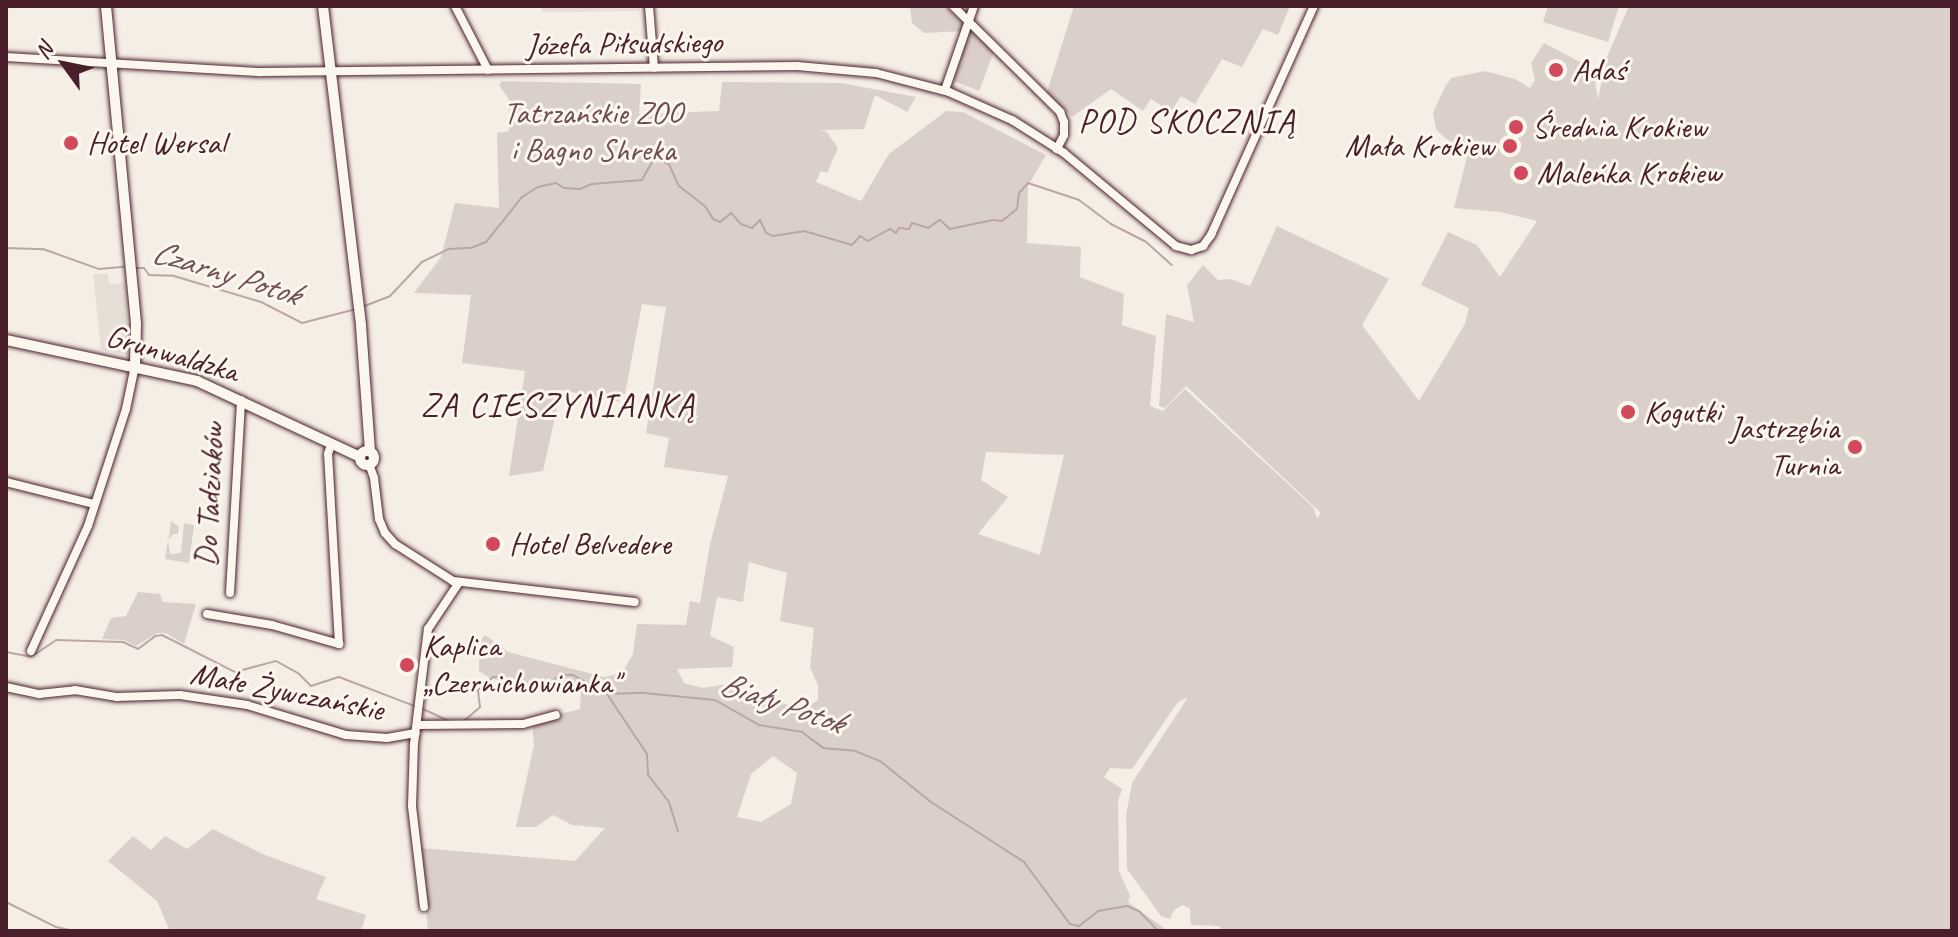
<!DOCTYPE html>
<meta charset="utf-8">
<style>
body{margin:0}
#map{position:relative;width:1958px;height:937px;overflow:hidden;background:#f4eee4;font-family:Caveat,sans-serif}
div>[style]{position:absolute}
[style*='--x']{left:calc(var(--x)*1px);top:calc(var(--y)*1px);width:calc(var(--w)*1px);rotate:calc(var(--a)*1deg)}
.built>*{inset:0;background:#e7dfd6}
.green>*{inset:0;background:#dbd0c9}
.stream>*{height:2px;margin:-1px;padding:0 1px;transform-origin:1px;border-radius:1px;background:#baa7a5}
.roads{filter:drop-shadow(0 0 2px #4a1f2b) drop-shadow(0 0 2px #4a1f2b)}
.minor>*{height:8px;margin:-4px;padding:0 4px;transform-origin:4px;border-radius:4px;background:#fbf7ec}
.tertiary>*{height:10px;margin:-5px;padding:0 5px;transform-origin:5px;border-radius:5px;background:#fbf7ec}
.tertiary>.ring{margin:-5px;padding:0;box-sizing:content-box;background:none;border:10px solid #fbf7ec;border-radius:50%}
.dots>*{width:22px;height:22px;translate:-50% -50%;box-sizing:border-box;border:4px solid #fbf7ec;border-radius:50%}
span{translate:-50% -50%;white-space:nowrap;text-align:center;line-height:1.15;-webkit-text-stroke:6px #fbf7ec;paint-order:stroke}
.street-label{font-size:32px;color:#4a1f2b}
.poi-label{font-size:32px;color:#4a1f2b}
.left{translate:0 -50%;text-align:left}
.right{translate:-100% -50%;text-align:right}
.park-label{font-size:32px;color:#6e4b52}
.neighbourhood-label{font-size:34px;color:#4a1f2b;letter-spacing:2px}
.water-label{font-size:34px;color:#714f56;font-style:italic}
.frame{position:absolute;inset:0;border:8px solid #4a1f2b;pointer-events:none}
.north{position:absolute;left:24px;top:24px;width:80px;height:80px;-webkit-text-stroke:6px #fbf7ec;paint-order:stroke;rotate:303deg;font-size:22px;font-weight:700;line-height:32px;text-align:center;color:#4a1f2b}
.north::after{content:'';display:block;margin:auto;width:28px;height:36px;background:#4a1f2b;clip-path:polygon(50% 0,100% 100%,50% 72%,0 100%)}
</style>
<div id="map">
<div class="built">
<div style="clip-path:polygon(542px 6px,640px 6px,640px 11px,542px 12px)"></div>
<div style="clip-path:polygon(93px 274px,108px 274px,109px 284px,125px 283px,128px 355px,101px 350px)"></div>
</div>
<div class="green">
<div style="clip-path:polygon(910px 6px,945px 6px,964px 25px,964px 31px,924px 33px,912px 23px)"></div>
<div style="clip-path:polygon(1074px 6px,1290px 6px,1278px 35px,1263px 29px,1242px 67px,1222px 59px,1195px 104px,1181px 96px,1171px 112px,1151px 99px,1143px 111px,1111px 89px,1072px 117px,1047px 92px)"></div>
<div style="clip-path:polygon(1548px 6px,1619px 6px,1608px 42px,1543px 22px)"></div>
<div style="clip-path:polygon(evenodd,1629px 6px,1952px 6px,1952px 931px,1225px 931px,1218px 926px,1191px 925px,1190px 909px,1183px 905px,1174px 910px,1170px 919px,1161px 916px,1127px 869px,1126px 816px,1132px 783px,1188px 697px,1178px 702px,1132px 769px,1110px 768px,1104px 777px,1122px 789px,1118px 801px,1119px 871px,1130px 896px,1128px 902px,1168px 931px,428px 931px,420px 848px,575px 861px,605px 828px,572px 825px,553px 815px,536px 827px,516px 827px,534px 745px,532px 721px,580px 709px,581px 693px,558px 687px,532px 691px,490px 678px,479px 671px,479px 643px,485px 635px,508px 652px,604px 677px,622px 673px,633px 654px,637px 624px,686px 625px,690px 601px,700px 603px,710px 544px,728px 476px,664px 467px,669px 438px,646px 433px,666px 307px,642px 304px,625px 394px,620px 394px,619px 402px,561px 390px,543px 471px,509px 476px,525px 371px,462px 363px,471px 295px,414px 293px,441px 257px,455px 203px,499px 208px,497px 133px,509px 131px,509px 100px,499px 85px,502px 81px,641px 84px,639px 114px,719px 111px,722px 82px,841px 83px,916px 97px,907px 112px,875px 95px,864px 129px,823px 130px,821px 131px,826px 131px,838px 148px,827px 173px,821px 171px,816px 182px,861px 201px,889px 154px,946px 111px,963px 112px,1046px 155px,1028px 186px,1027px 243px,1081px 247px,1080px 277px,1124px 294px,1122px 325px,1156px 336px,1150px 406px,1163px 411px,1185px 389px,1313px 507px,1317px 518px,1321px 513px,1186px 386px,1165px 408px,1159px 406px,1166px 314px,1194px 322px,1187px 285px,1203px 265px,1218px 280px,1230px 279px,1250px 286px,1277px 226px,1389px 279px,1362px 325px,1419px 401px,1465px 324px,1469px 308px,1421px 285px,1448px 232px,1477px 245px,1500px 277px,1537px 221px,1500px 212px,1454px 208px,1469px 149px,1446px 139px,1436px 129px,1433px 113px,1445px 87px,1451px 78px,1485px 71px,1515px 79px,1530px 88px,1535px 80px,1531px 63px,1544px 43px,1586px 65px,1595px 81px,1598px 99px,1607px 57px,1629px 6px,986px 452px,1064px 455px,1040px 555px,978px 534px,1008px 497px,981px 480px,986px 452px,1629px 6px,749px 562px,787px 573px,780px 621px,814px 628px,810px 668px,818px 685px,818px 700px,803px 710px,727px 684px,703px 688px,684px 683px,677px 669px,732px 667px,734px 647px,710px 636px,717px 597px,743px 602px,749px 562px,1629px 6px,773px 756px,797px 773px,791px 804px,761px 822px,737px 817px,751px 774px,773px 756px)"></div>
<div style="clip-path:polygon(969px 30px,994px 51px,979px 91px,954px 81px)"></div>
<div style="clip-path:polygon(171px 521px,179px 527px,178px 534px,173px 534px,169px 540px,171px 525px,168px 541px,170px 554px,181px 553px,184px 523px,194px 525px,189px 563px,165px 559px)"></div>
<div style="clip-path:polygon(138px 592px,160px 594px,163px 602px,196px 604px,184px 644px,166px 633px,157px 633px,136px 646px,124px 640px,102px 639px,111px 618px,126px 616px)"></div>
<div style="clip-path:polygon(213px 829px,265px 855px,326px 877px,316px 899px,366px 915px,361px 931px,170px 931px,157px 901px,108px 861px,133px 836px,151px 850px,165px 836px,187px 849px)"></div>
</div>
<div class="stream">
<div style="--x:6;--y:248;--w:37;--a:2"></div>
<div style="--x:43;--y:249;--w:59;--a:19.7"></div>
<div style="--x:99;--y:269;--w:25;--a:-5"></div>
<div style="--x:135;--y:268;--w:9;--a:0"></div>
<div style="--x:144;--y:268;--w:9;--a:54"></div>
<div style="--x:149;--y:275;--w:25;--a:2"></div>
<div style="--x:174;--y:276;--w:91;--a:16.6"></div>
<div style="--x:261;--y:302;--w:46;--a:27.1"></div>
<div style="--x:302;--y:323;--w:56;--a:-14.5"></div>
<div style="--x:362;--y:307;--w:30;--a:-21"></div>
<div style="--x:390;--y:296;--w:47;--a:-46.7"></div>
<div style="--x:422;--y:262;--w:30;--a:-26"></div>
<div style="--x:449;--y:249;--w:22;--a:-3"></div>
<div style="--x:471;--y:248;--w:16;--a:-22"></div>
<div style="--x:486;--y:242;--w:58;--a:-51.3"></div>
<div style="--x:522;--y:197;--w:19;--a:-32"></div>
<div style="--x:538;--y:187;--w:18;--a:-13"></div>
<div style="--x:556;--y:183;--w:9;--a:32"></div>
<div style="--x:564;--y:188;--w:16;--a:4"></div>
<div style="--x:580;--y:189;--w:13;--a:-23"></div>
<div style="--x:592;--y:184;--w:50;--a:-4.6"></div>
<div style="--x:642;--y:180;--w:25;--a:-61"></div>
<div style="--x:654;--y:158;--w:16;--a:22"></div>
<div style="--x:669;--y:164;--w:24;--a:66"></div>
<div style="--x:679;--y:186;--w:33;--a:38"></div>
<div style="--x:705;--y:206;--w:15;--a:58"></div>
<div style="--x:713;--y:219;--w:8;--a:23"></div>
<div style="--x:720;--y:222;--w:14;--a:-39"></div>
<div style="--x:731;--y:213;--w:15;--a:48"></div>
<div style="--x:741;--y:224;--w:12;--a:20"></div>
<div style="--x:752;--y:228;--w:11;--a:-45"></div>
<div style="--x:760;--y:220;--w:14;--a:65"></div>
<div style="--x:766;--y:233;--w:8;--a:23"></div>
<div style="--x:773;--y:236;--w:31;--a:-9"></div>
<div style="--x:804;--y:231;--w:50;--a:16.3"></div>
<div style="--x:852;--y:245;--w:12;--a:-48"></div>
<div style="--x:860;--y:236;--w:9;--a:32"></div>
<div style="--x:868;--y:241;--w:25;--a:-29"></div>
<div style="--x:890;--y:229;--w:7;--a:34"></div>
<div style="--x:896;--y:233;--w:6;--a:-59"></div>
<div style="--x:899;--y:228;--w:10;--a:6"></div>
<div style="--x:909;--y:229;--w:7;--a:-63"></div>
<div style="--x:912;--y:223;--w:17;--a:17"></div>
<div style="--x:928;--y:228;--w:14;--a:-34"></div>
<div style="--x:940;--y:220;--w:13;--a:42"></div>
<div style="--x:950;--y:229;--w:44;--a:-11.8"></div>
<div style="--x:993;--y:220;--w:9;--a:6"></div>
<div style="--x:1002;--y:221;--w:19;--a:-39"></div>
<div style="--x:1017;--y:209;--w:16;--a:-83"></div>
<div style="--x:1019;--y:193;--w:13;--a:-48"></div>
<div style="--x:1028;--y:183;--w:54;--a:18.4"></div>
<div style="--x:1079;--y:200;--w:40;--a:37"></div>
<div style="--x:1111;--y:224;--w:38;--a:27"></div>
<div style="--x:1145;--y:241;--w:36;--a:42"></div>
<div style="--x:6;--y:652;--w:25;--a:11"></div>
<div style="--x:31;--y:657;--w:30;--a:-34"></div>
<div style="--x:56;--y:640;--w:67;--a:1.7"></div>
<div style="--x:123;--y:642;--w:17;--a:25"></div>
<div style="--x:138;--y:649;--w:21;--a:-37"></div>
<div style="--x:155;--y:636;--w:7;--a:-8"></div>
<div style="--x:162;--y:635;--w:82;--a:26.9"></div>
<div style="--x:235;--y:672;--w:42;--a:-15"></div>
<div style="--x:276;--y:661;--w:26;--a:29"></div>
<div style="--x:299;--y:674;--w:17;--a:45"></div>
<div style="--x:311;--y:686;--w:29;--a:-18"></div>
<div style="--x:339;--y:677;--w:84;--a:21"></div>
<div style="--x:607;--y:694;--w:72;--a:56.3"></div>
<div style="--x:647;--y:754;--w:21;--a:87"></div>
<div style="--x:648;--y:775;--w:34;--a:52"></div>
<div style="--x:669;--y:802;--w:30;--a:73"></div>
<div style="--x:423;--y:709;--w:29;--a:25"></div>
<div style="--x:464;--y:721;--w:21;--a:-41"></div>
<div style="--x:480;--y:707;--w:17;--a:-97"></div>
<div style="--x:478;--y:690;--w:20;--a:-41"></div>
<div style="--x:493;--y:677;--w:9;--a:0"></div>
<div style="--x:502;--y:677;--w:21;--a:29"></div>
<div style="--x:520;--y:687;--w:22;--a:5"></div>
<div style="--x:542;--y:689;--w:23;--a:-38"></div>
<div style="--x:560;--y:675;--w:13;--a:0"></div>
<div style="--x:573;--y:675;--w:39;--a:29"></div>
<div style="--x:607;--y:694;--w:37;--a:-2"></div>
<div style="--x:644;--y:693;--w:71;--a:5.6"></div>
<div style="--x:715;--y:700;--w:51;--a:29.6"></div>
<div style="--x:759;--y:725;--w:44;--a:9.2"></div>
<div style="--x:802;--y:732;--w:26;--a:37"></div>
<div style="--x:823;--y:748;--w:32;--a:5"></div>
<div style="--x:855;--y:751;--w:27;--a:22"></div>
<div style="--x:880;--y:761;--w:65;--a:38.8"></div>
<div style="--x:931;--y:802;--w:111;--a:32.8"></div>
<div style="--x:1024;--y:862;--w:77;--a:53.4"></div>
<div style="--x:1070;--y:924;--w:9;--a:13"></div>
<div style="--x:1079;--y:926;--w:24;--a:-38"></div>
<div style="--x:1098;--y:911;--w:29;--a:-10"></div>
<div style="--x:1127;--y:906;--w:13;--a:23"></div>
<div style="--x:1139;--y:911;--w:28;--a:46"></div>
<div style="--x:6;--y:902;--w:56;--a:26.6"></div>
<div style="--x:56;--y:927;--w:17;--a:13"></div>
</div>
<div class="roads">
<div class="minor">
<div style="--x:455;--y:6;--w:72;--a:62.7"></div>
<div style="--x:649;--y:6;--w:62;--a:85.4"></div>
<div style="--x:953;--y:6;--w:151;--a:44.7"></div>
<div style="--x:1060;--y:112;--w:11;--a:68"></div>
<div style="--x:1064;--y:122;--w:13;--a:90"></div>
<div style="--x:1064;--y:135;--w:16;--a:117"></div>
<div style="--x:6;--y:57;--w:256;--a:3.4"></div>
<div style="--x:262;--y:72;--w:535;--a:-0.64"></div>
<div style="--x:797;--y:66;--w:79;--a:5.1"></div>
<div style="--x:876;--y:73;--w:75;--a:14.6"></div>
<div style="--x:949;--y:92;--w:69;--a:24"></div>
<div style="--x:1012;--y:120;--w:62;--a:32.4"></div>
<div style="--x:1064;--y:153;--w:146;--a:39.7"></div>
<div style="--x:1176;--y:246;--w:16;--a:15"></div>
<div style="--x:1191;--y:250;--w:13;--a:-18"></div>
<div style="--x:1203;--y:246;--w:14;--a:-54"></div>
<div style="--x:1211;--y:235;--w:251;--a:-65.8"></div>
<div style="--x:945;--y:90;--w:89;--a:-71"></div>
<div style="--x:369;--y:464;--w:15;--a:70"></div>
<div style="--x:374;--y:478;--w:41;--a:83"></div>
<div style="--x:379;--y:519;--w:15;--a:67"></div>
<div style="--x:385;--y:533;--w:15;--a:48"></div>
<div style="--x:395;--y:544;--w:69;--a:32.5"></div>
<div style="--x:453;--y:581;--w:183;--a:6.6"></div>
<div style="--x:6;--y:482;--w:91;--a:14"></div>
<div style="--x:230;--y:593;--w:193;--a:-86.7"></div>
<div style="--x:207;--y:614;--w:66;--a:9.6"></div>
<div style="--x:272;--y:625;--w:70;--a:15.8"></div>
<div style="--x:339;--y:644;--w:190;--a:-93.3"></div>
<div style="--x:328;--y:454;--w:9;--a:-72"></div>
<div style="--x:31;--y:651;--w:137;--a:-65.5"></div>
<div style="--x:88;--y:526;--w:123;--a:-72"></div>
<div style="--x:126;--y:409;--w:44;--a:-78.2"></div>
<div style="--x:6;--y:687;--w:34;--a:12"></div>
<div style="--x:39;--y:694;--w:36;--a:-6"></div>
<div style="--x:75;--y:690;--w:43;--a:9.5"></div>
<div style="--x:117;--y:697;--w:63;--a:-1.8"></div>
<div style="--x:180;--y:695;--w:68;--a:8.5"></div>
<div style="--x:247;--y:705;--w:103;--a:16.9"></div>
<div style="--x:346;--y:735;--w:41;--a:4.2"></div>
<div style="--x:387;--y:738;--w:29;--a:-10"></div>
<div style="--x:417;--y:725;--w:106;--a:-0.5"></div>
<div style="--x:523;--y:724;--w:34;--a:-15"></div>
<div style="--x:424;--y:907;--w:102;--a:-96.8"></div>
<div style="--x:412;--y:806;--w:62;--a:-88.2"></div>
<div style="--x:414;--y:744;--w:116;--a:-83.1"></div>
<div style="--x:428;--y:629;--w:54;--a:-56.3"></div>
</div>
<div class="tertiary">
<div style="--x:106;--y:6;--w:319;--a:84.6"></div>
<div style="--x:136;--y:324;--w:42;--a:91.4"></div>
<div style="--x:323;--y:6;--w:322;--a:83.2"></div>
<div style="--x:361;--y:326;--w:125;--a:85.9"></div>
<div style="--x:6;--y:340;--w:195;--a:12.1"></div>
<div style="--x:197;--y:381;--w:180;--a:25"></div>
<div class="ring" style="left:360px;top:451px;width:4px;height:4px"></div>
</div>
</div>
<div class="dots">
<div style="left:1556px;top:70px;background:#d1495b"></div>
<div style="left:1516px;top:127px;background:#d1495b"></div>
<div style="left:71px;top:143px;background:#d1495b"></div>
<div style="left:1510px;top:146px;background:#d1495b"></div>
<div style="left:1521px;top:173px;background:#d1495b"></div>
<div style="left:1628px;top:412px;background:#d1495b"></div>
<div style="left:1855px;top:447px;background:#d1495b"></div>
<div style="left:493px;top:544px;background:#d1495b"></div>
<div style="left:407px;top:665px;background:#d1495b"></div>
</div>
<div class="street-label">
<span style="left:624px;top:44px;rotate:-1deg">Józefa Piłsudskiego</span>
<span style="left:172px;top:354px;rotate:16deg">Grunwaldzka</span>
<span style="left:210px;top:495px;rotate:-87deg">Do Tadziaków</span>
<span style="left:287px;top:692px;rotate:11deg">Małe Żywczańskie</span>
</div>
<div class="poi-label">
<span class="left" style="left:1572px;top:70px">Adaś</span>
<span class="left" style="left:1532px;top:127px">Średnia Krokiew</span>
<span class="left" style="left:87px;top:143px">Hotel Wersal</span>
<span class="right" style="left:1494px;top:146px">Mała Krokiew</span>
<span class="left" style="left:1537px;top:173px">Maleńka Krokiew</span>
<span class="left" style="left:1644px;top:412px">Kogutki</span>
<span class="right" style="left:1839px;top:447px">Jastrzębia<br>Turnia</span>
<span class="left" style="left:509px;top:544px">Hotel Belvedere</span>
<span class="left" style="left:423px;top:665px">Kaplica<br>„Czernichowianka"</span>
</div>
<div class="park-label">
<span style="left:593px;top:132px">Tatrzańskie ZOO<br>i Bagno Shreka</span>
</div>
<div class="neighbourhood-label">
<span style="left:1187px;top:121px">POD SKOCZNIĄ</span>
<span style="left:558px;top:405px">ZA CIESZYNIANKĄ</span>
</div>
<div class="water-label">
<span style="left:226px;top:272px;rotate:17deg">Czarny Potok</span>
<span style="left:782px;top:702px;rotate:19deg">Biały Potok</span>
</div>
<div class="frame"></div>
<div class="north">N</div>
</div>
